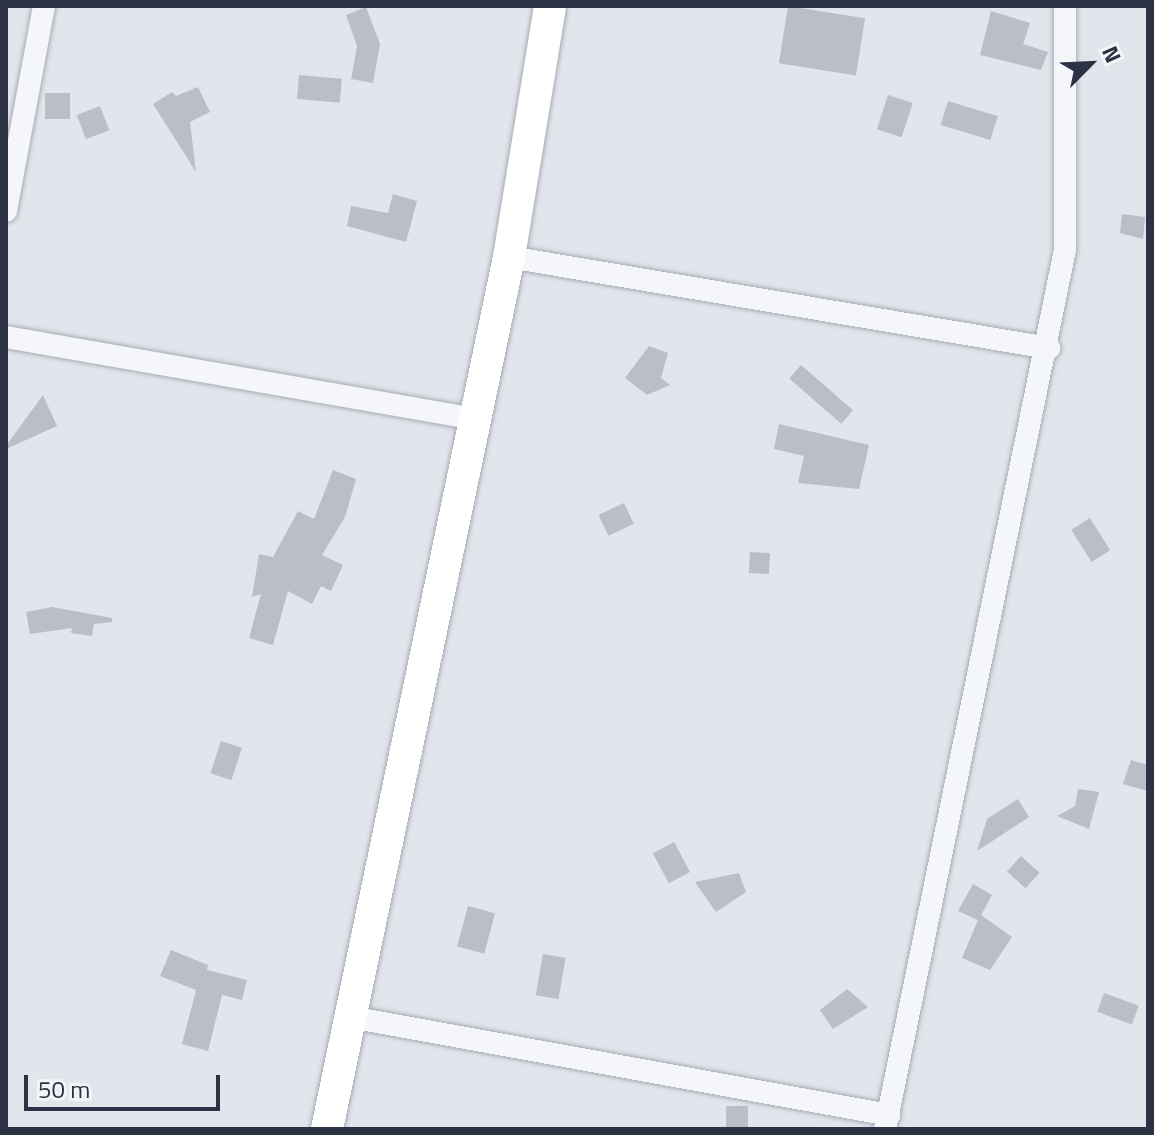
<!DOCTYPE html>
<style>
body{margin:0}
#map{position:relative;width:1154px;height:1135px;overflow:hidden;background:#e2e5eb;font-family:"Titillium Web",sans-serif}
div>[style]{position:absolute}
[style*='--x']{left:calc(var(--x)*1px);top:calc(var(--y)*1px);width:calc(var(--w)*1px);rotate:calc(var(--a)*1deg)}
.building>*{inset:0;background:#b9bec8;transform-origin:0 0}
.roads{filter:drop-shadow(0 0 2px #a7acb5) drop-shadow(0 0 2px #a7acb5)}
.street>*{height:22px;margin:-11px;padding:0 11px;transform-origin:11px;border-radius:11px;background:#f5f6f9}
.secondary>*{height:32px;margin:-16px;padding:0 16px;transform-origin:16px;border-radius:16px;background:#fff}
span{translate:-50% -50%;white-space:nowrap;text-align:center;line-height:1.15;-webkit-text-stroke:8px #f2f4f8;paint-order:stroke}
.frame{position:absolute;inset:0;border:8px solid #2a3243;pointer-events:none}
.north{position:absolute;left:1050px;top:24px;width:80px;height:80px;-webkit-text-stroke:6px #f2f4f8;paint-order:stroke;rotate:66deg;font-size:22px;font-weight:700;line-height:32px;text-align:center;color:#2a3243}
.north::after{content:'';display:block;margin:auto;width:28px;height:36px;background:#2a3243;clip-path:polygon(50% 0,100% 100%,50% 72%,0 100%)}
.scale{position:absolute;left:24px;top:1075px;width:196px;height:36px;box-sizing:border-box;border:4px solid #2a3243;border-top:0;padding-left:10px;font-size:24px;line-height:28px;white-space:nowrap;color:#2a3243;-webkit-text-stroke:6px #f2f4f8;paint-order:stroke}
</style>
<div id="map">
<div class="building">
<div style="left:788px;top:6px;width:78px;height:58px;rotate:9deg"></div>
<div style="clip-path:polygon(366px 7px,380px 44px,373px 83px,351px 79px,357px 46px,346px 15px)"></div>
<div style="clip-path:polygon(991px 11px,1030px 23px,1023px 44px,1048px 52px,1041px 70px,980px 55px)"></div>
<div style="left:299px;top:75px;width:43px;height:24px;rotate:5deg"></div>
<div style="clip-path:polygon(198px 87px,210px 112px,190px 122px,196px 172px,153px 104px,172px 92px,176px 96px)"></div>
<div style="left:70px;top:93px;width:26px;height:25px;rotate:90deg"></div>
<div style="left:888px;top:95px;width:26px;height:36px;rotate:18deg"></div>
<div style="left:948px;top:101px;width:52px;height:25px;rotate:17deg"></div>
<div style="left:100px;top:106px;width:26px;height:25px;rotate:69deg"></div>
<div style="clip-path:polygon(393px 194px,417px 201px,406px 242px,347px 226px,351px 206px,388px 213px)"></div>
<div style="clip-path:polygon(1122px 214px,1145px 217px,1143px 239px,1120px 233px)"></div>
<div style="clip-path:polygon(649px 346px,668px 353px,661px 378px,670px 385px,647px 395px,625px 378px)"></div>
<div style="left:801px;top:365px;width:69px;height:18px;rotate:41deg"></div>
<div style="clip-path:polygon(43px 395px,57px 426px,6px 449px,6px 446px)"></div>
<div style="clip-path:polygon(779px 424px,869px 445px,859px 489px,798px 483px,804px 456px,774px 449px)"></div>
<div style="clip-path:polygon(333px 470px,356px 479px,345px 517px,322px 555px,343px 565px,331px 591px,321px 586px,312px 604px,288px 591px,273px 645px,249px 638px,261px 594px,252px 597px,259px 554px,273px 557px,298px 511px,314px 519px)"></div>
<div style="left:624px;top:503px;width:23px;height:28px;rotate:65deg"></div>
<div style="left:1090px;top:518px;width:38px;height:22px;rotate:58deg"></div>
<div style="left:750px;top:552px;width:20px;height:21px;rotate:3deg"></div>
<div style="clip-path:polygon(52px 607px,112px 618px,112px 622px,94px 624px,92px 636px,71px 633px,72px 628px,30px 634px,26px 612px)"></div>
<div style="left:221px;top:741px;width:22px;height:34px;rotate:18deg"></div>
<div style="clip-path:polygon(1131px 760px,1148px 765px,1148px 791px,1123px 784px)"></div>
<div style="clip-path:polygon(1078px 789px,1099px 792px,1089px 829px,1057px 816px,1075px 806px)"></div>
<div style="clip-path:polygon(1018px 799px,1029px 817px,977px 851px,987px 819px)"></div>
<div style="left:674px;top:842px;width:34px;height:24px;rotate:62deg"></div>
<div style="left:1021px;top:856px;width:25px;height:21px;rotate:42deg"></div>
<div style="clip-path:polygon(739px 873px,746px 892px,716px 912px,695px 882px)"></div>
<div style="clip-path:polygon(973px 884px,992px 895px,981px 915px,1012px 937px,990px 970px,962px 958px,978px 920px,958px 911px)"></div>
<div style="left:468px;top:906px;width:28px;height:42px;rotate:15deg"></div>
<div style="clip-path:polygon(171px 950px,208px 965px,207px 970px,247px 980px,242px 1000px,222px 995px,208px 1051px,182px 1044px,196px 990px,160px 976px)"></div>
<div style="left:543px;top:954px;width:23px;height:42px;rotate:10deg"></div>
<div style="clip-path:polygon(847px 989px,868px 1007px,833px 1029px,820px 1010px)"></div>
<div style="left:1104px;top:993px;width:37px;height:20px;rotate:20deg"></div>
<div style="left:726px;top:1106px;width:22px;height:23px"></div>
</div>
<div class="roads">
<div class="street">
<div style="--x:6;--y:211;--w:208;--a:-79.5"></div>
<div style="--x:509;--y:257;--w:548;--a:9.57"></div>
<div style="--x:6;--y:337;--w:476;--a:9.9"></div>
<div style="--x:350;--y:1017;--w:548;--a:10.3"></div>
<div style="--x:885;--y:1129;--w:897;--a:-78.43"></div>
<div style="--x:1065;--y:250;--w:244;--a:-90"></div>
</div>
<div class="secondary">
<div style="--x:327;--y:1129;--w:891;--a:-78.21"></div>
<div style="--x:509;--y:257;--w:254;--a:-80.7"></div>
</div>
</div>
<div class="frame"></div>
<div class="north">N</div>
<div class="scale">50 m</div>
</div>
